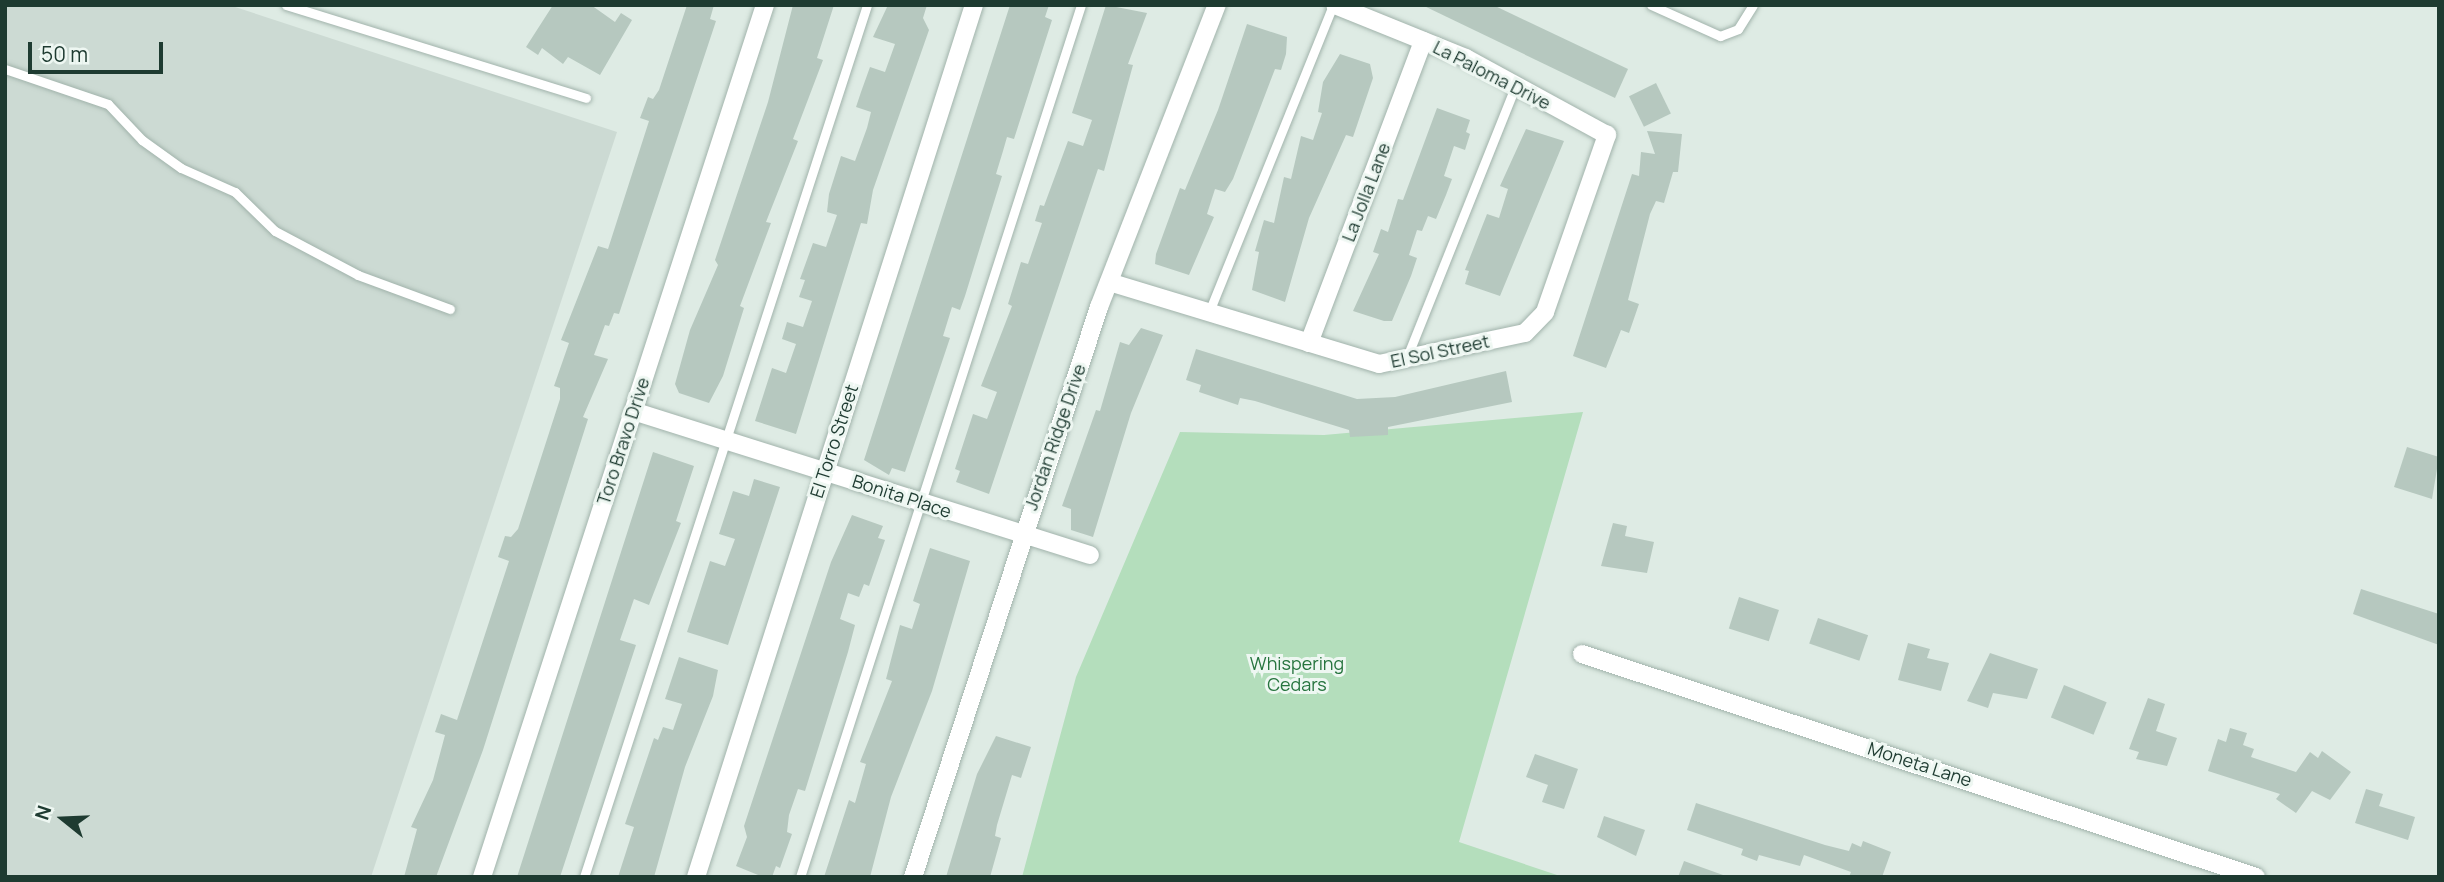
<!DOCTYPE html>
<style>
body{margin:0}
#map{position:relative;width:2444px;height:882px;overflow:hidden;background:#deebe4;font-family:Manrope,sans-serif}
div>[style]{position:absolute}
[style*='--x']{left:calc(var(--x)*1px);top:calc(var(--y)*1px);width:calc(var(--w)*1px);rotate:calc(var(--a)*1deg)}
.built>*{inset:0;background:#ccdad3}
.green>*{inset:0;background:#b4debc}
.building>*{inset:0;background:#b6c8bf;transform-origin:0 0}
.roads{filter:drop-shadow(0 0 2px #a1b3ab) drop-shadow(0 0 2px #a1b3ab)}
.service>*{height:9px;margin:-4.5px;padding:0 4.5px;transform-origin:4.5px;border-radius:4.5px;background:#fff}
.minor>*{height:18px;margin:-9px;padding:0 9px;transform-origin:9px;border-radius:9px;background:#fff}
span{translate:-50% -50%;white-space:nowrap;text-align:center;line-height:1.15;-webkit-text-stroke:6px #eef7f2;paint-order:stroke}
.street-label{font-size:18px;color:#1e3b31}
.park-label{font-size:18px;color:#26743e}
.frame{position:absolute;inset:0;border:7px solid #1e3b31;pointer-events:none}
.north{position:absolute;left:28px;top:784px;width:70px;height:70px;-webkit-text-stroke:5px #eef7f2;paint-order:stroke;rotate:288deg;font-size:19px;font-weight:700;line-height:28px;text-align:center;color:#1e3b31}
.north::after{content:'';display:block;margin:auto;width:24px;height:32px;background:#1e3b31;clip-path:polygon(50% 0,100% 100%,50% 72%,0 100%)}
.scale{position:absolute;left:28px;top:42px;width:135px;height:32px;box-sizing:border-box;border:4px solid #1e3b31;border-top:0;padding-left:9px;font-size:21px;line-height:24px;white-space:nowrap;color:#1e3b31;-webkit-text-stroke:5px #eef7f2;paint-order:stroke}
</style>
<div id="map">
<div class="built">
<div style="clip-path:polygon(5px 5px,229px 5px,617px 132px,371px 877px,5px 877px)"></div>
</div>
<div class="green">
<div style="clip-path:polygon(1583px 412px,1459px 842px,1563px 877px,1022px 877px,1076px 677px,1180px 432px,1324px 435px)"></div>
</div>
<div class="building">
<div style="clip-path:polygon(553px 5px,591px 5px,615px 22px,621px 13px,632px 20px,600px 75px,568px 57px,563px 64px,542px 48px,538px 55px,526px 47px)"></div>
<div style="clip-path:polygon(687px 5px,714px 5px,710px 19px,716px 21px,619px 314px,614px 313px,609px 326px,605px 325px,594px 355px,608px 359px,583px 417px,588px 419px,483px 750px,436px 877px,404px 877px,417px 829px,411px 827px,433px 780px,445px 735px,435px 732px,441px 714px,457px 720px,509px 561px,498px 557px,505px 536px,511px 537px,518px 529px,560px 399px,560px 388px,554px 386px,569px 343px,561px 340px,598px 246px,608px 249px,649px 121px,640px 118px,648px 97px,653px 99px,659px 90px)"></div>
<div style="clip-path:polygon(793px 5px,834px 5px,817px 58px,823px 60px,793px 139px,798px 141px,766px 222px,771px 223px,740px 306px,744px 308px,723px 376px,709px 403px,679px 393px,675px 384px,690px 330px,718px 265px,715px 260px,768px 102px)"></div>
<div style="clip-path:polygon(888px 5px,927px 5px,923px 18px,929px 30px,873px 190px,867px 224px,861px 223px,796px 434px,755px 421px,772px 368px,786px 373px,796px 344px,782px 339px,787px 322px,803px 327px,812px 301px,799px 297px,805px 280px,800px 279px,813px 243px,826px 247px,837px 215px,827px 212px,829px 194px,841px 156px,855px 161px,867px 128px,871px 112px,856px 107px,861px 92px,870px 67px,885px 72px,895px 44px,873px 37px)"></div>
<div style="clip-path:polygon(1010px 5px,1049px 5px,1045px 17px,1052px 20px,1014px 139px,1007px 137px,1003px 151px,996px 174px,1002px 176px,965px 296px,960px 310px,952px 307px,943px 336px,950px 338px,905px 472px,892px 468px,889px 475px,864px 460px)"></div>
<div style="clip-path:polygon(1106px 5px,1147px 13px,1128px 64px,1133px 65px,1104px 171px,1098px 169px,989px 494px,956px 482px,960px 471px,955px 469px,973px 414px,987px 419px,997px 392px,981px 386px,1012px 306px,1008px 304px,1021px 262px,1028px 264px,1042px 223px,1035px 221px,1040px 205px,1044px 206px,1068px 141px,1083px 146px,1092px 120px,1072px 113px)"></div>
<div style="clip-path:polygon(1422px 5px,1493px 5px,1628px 69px,1615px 98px)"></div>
<div style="clip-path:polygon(1247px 24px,1287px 37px,1286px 54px,1281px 70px,1275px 69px,1233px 179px,1225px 192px,1215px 189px,1207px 214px,1214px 217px,1189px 275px,1155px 264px,1156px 254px,1180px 188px,1185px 190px,1218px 110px)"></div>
<div style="clip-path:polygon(1340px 54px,1370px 64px,1373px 78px,1353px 137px,1346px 135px,1309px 218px,1285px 302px,1252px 290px,1259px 252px,1255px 251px,1264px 220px,1274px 223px,1284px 177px,1291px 179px,1301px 136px,1313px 140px,1322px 113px,1318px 112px,1323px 82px)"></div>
<div style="left:1656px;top:83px;width:34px;height:30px;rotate:64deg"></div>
<div style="clip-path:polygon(1437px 108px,1470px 120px,1466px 132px,1470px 134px,1465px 150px,1454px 146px,1444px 176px,1452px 179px,1446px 195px,1436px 219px,1428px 216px,1422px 231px,1417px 230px,1409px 255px,1417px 258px,1411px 276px,1392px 321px,1384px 321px,1353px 311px,1379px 254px,1373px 252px,1381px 229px,1388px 232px,1398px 199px,1403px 200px)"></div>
<div style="clip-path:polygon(1526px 129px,1564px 141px,1500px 296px,1465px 284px,1469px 271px,1465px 270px,1487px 214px,1499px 218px,1508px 189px,1500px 186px)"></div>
<div style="clip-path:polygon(1647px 131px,1682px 134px,1678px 172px,1673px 172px,1664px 203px,1656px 201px,1650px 214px,1628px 300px,1639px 304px,1629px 333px,1621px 330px,1606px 368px,1573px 356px,1632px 174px,1639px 176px,1641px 152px,1655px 154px)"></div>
<div style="clip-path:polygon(1141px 328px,1163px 335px,1131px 413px,1093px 537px,1071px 530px,1071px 509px,1062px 506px,1096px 410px,1100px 411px,1120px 342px,1129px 345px)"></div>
<div style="clip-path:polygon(1196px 349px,1357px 399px,1395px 397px,1506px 371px,1512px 402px,1388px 427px,1388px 435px,1350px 437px,1349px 430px,1255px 401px,1240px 398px,1238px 405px,1199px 392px,1201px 385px,1186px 380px)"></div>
<div style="clip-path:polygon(2407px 447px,2439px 457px,2432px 499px,2394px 487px)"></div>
<div style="clip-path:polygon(653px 452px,694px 466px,676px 521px,681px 523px,649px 605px,634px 599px,620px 640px,636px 645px,560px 877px,517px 877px)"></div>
<div style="clip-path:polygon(754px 479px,780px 487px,728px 645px,687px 632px,710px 561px,725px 566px,735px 539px,719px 534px,733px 491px,749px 496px)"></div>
<div style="clip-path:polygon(852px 515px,883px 526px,878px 538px,885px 540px,869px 586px,864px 584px,859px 597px,848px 593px,840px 619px,855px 625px,848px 652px,805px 791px,798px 789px,789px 815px,787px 832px,792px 834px,780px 868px,776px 866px,772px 877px,763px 877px,736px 866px,747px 837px,744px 826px,831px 562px)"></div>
<div style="clip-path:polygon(1613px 523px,1627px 526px,1625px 536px,1654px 542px,1647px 573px,1601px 566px)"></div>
<div style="clip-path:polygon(930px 548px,970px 561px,932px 691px,891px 797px,870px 877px,824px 877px,849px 800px,855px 803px,866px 764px,860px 762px,892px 681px,886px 679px,900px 625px,912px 629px,920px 604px,913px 601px)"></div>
<div style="clip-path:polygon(2361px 589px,2439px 614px,2439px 645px,2353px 614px)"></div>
<div style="left:1739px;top:597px;width:42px;height:33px;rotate:18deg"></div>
<div style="left:1818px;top:618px;width:53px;height:27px;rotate:19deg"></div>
<div style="clip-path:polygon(1908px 643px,1930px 649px,1927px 658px,1949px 663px,1941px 691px,1898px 680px)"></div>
<div style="clip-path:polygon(1990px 653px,2038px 669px,2027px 699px,1993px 693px,1988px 708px,1967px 701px)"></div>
<div style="clip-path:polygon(679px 657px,718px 670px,713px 696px,685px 767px,654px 877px,618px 877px,634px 827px,625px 824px,654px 738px,658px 740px,663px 727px,673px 730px,682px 704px,665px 699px)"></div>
<div style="left:2064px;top:685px;width:46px;height:35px;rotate:22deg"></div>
<div style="clip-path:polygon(2148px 698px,2165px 704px,2156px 731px,2177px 738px,2167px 766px,2136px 759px,2139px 752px,2129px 749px)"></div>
<div style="clip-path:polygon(2230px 728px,2247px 733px,2243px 745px,2254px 749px,2251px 757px,2296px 772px,2310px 752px,2318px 758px,2322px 751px,2351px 772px,2330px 800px,2312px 791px,2296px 813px,2276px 799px,2280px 794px,2208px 771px,2218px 739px,2226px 742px)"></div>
<div style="clip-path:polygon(996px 736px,1031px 747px,1021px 778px,1012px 775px,997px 825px,995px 836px,1001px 838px,990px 877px,946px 877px,977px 774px)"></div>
<div style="clip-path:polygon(1535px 754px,1578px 769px,1564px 809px,1542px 802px,1548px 785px,1526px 777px)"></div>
<div style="clip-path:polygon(2366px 789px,2383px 794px,2379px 806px,2415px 817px,2408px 840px,2355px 823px)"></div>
<div style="clip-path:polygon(1696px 803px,1825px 845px,1849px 851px,1852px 843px,1861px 847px,1863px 841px,1891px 852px,1882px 877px,1849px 877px,1851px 872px,1804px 855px,1800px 866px,1759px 855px,1757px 861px,1741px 855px,1743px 849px,1687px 830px)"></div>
<div style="clip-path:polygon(1604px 816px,1645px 830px,1636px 856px,1597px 837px)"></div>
<div style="clip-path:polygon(1684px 861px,1723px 875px,1723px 877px,1678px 877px)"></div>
</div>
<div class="roads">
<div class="service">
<div style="--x:286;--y:5;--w:314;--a:17.2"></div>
<div style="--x:1651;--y:5;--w:76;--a:24.2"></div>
<div style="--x:1720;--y:36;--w:19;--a:-21"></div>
<div style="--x:1738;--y:29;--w:28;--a:-58"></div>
<div style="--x:5;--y:69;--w:109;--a:18.8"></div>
<div style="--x:108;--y:104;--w:50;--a:46.6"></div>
<div style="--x:142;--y:140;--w:48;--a:35.7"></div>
<div style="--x:181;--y:168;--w:59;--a:24"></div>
<div style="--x:235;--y:192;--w:56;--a:44.3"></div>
<div style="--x:275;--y:231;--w:94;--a:27.9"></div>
<div style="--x:358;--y:275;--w:98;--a:20.3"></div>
<div style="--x:1209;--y:312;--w:331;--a:-68"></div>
<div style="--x:1407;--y:357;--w:293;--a:-68.2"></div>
<div style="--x:584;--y:877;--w:917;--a:-72.02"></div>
<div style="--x:800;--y:877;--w:916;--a:-72.14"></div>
</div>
<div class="minor">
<div style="--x:1109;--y:282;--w:282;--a:16.9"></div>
<div style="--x:1379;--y:364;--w:149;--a:-12"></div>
<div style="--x:1525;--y:333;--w:29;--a:-46"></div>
<div style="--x:1545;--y:312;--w:188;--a:-70.7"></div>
<div style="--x:1607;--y:135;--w:161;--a:-151.4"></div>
<div style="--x:1466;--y:58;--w:141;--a:-158"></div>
<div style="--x:1309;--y:343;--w:323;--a:-69.3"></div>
<div style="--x:633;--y:411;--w:479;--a:17.5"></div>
<div style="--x:1582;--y:654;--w:710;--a:18.31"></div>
<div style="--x:482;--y:877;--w:917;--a:-72.02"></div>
<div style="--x:696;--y:877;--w:915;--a:-72.32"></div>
<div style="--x:913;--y:877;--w:600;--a:-71.93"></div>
<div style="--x:1099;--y:307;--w:324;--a:-68.7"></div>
</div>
</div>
<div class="street-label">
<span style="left:1492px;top:75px;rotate:27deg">La Paloma Drive</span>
<span style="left:1366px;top:192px;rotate:-69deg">La Jolla Lane</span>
<span style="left:1440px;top:351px;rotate:-12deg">El Sol Street</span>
<span style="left:1055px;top:437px;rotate:-71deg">Jordan Ridge Drive</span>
<span style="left:623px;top:441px;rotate:-72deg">Toro Bravo Drive</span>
<span style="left:834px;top:441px;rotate:-72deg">El Torro Street</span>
<span style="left:902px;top:496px;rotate:18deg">Bonita Place</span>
<span style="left:1920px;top:764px;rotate:18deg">Moneta Lane</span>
</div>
<div class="park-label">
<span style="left:1297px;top:674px">Whispering<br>Cedars</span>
</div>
<div class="frame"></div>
<div class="north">N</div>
<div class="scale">50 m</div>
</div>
